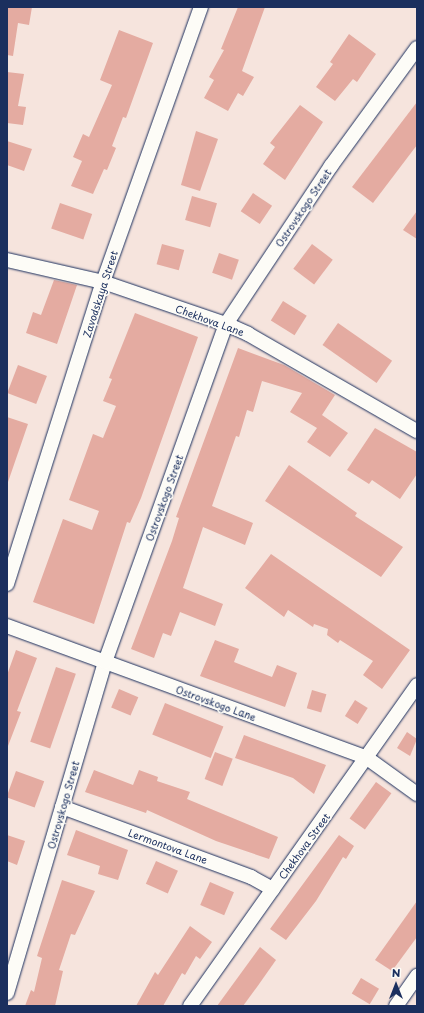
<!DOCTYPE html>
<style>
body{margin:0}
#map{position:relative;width:424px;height:1013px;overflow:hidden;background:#f6e4dd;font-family:"Playpen Sans",sans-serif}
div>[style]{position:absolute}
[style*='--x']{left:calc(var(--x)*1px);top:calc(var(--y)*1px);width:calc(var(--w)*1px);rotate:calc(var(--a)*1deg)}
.building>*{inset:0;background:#e4aba1;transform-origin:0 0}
.roads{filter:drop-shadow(0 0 1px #1b2f5e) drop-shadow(0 0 1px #1b2f5e)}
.street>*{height:14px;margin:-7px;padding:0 7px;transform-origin:7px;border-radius:7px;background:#fdfcf7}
span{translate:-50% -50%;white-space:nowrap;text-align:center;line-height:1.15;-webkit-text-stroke:3.5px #fdfcf7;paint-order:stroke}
.street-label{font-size:10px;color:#1b2f5e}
.frame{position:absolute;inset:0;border:8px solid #1b2f5e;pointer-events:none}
.north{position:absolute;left:376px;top:965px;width:40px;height:40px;-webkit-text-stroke:3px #fdfcf7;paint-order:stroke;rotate:0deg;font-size:11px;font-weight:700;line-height:16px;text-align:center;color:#1b2f5e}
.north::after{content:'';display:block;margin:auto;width:14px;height:18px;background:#1b2f5e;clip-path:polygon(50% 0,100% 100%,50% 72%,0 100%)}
</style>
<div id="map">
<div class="building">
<div style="clip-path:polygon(7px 7px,32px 7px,29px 25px,18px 23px,13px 56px,7px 55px)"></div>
<div style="clip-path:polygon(238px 7px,265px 7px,242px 71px,254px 77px,243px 96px,238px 93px,228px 111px,204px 98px,214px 80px,209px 77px,224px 50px,221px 49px)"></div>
<div style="clip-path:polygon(119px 30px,153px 43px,126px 118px,123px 117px,112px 146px,116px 148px,107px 170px,104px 169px,93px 194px,71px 186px,82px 161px,73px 157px,83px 134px,89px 137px,112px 85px,100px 80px)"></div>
<div style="clip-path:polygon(349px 34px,376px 54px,357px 82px,353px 79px,335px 101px,316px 87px,333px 64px,330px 62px)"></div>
<div style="clip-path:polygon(7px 72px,24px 74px,18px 106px,26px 107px,23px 125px,7px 123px)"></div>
<div style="clip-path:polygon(417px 102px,417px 145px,373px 203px,352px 187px)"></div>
<div style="clip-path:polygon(300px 105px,323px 122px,285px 180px,263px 164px,275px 147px,270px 143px)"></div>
<div style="clip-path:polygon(196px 131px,218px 139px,200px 191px,181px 185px)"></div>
<div style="clip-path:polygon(7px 141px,32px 149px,24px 171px,7px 165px)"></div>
<div style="left:253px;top:193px;width:23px;height:22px;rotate:34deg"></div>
<div style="left:192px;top:196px;width:26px;height:25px;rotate:16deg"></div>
<div style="left:60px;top:203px;width:34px;height:27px;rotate:19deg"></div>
<div style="clip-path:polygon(417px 211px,417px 239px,403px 230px)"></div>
<div style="left:162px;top:244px;width:23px;height:21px;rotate:15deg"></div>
<div style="left:312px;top:244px;width:26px;height:31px;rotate:37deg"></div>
<div style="left:219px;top:253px;width:21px;height:21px;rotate:19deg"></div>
<div style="clip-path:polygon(54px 280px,77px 285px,57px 344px,26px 333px,33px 312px,41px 315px)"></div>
<div style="left:283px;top:301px;width:28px;height:23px;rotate:32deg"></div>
<div style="clip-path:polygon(135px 313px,198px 337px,141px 498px,130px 523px,127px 522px,94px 624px,33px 602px,63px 519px,92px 530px,99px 511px,69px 500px,93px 434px,103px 438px,116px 406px,103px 401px,112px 379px,109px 378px)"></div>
<div style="left:338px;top:323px;width:66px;height:27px;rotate:35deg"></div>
<div style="clip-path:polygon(238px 348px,284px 365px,335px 395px,322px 415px,348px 433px,330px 457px,307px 442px,317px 428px,290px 412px,302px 393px,262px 381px,253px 412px,247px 410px,239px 437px,236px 436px,212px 506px,253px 523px,245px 545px,203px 527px,183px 588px,223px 604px,215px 626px,180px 612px,171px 636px,163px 633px,154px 658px,131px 649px,172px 541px,179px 518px,176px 517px)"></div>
<div style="left:18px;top:365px;width:31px;height:30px;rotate:21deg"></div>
<div style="clip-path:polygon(7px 417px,28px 424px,8px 482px,7px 481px)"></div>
<div style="clip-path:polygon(375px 428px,417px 452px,417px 474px,400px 499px,372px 480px,369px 484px,347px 470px)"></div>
<div style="clip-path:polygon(289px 465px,357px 513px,355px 516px,403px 547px,381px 577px,265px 501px)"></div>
<div style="clip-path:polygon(271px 554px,410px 650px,382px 689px,363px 675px,373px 661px,340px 640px,338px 643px,327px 635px,328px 629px,314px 624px,313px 627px,288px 610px,284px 617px,245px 588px)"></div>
<div style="clip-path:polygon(215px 640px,239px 649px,234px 662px,272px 677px,277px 665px,297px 673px,285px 707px,200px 676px)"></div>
<div style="clip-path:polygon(16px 650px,37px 658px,17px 711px,21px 712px,8px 746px,7px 675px)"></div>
<div style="left:56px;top:667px;width:21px;height:79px;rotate:19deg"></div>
<div style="left:119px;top:689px;width:21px;height:20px;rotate:23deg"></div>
<div style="left:312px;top:690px;width:15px;height:19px;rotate:16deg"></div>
<div style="left:355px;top:700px;width:15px;height:19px;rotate:32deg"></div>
<div style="left:165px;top:703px;width:63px;height:34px;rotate:22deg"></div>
<div style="clip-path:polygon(407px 732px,417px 739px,410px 756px,397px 748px)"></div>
<div style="clip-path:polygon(244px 735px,326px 765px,314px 794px,293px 778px,235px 758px)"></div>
<div style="left:215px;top:752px;width:19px;height:29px;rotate:21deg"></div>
<div style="clip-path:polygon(94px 770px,133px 785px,139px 770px,158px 777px,157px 781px,190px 792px,187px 799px,278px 837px,269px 859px,216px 841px,147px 810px,146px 813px,85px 792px)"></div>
<div style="left:16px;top:771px;width:30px;height:28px;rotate:20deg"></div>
<div style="left:376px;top:782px;width:19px;height:45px;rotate:36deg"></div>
<div style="clip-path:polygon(76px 830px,128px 850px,118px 880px,98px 874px,100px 866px,67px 855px)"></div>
<div style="clip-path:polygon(7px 835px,25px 841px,17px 865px,7px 861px)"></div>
<div style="clip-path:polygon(339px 835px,354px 846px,346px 859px,343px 857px,316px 901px,286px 940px,270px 929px)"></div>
<div style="left:156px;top:861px;width:24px;height:25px;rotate:24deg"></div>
<div style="clip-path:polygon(62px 880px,95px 891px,75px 935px,71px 934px,59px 970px,63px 971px,55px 1006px,25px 1006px,31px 990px,34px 992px,42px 958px,37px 956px)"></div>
<div style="left:210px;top:882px;width:26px;height:25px;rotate:23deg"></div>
<div style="clip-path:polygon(417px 901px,417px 937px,392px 971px,375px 960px)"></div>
<div style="clip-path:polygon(190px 926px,212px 942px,200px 959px,196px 956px,185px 975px,182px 973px,163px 1006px,136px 1006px,155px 972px,158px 975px)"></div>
<div style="clip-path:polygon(260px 947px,276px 960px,257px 987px,243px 1006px,217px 1006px)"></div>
<div style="left:361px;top:978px;width:21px;height:18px;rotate:31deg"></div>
</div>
<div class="roads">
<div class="street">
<div style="--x:7;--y:260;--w:98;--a:12.9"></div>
<div style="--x:103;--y:282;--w:130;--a:18.9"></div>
<div style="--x:226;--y:324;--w:24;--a:24"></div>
<div style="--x:248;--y:334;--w:195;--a:29.9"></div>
<div style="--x:7;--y:584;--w:317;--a:-72.4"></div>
<div style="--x:103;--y:282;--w:292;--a:-70.4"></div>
<div style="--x:7;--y:626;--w:383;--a:20.1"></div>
<div style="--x:367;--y:758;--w:62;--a:35.8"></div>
<div style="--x:62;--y:807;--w:202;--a:20.3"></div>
<div style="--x:251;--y:877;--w:25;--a:29"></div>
<div style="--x:7;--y:993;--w:345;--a:-73.5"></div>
<div style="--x:105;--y:662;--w:359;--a:-70.3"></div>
<div style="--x:226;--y:324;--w:190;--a:-56.4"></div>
<div style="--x:331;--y:166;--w:146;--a:-53.9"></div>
<div style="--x:190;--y:1006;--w:393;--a:-54.7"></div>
<div style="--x:396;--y:1006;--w:37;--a:-55"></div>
</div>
</div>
<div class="street-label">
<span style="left:303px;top:208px;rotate:-56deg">Ostrovskogo Street</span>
<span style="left:100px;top:294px;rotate:-72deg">Zavodskaya Street</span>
<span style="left:210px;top:320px;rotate:20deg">Chekhova Lane</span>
<span style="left:164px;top:498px;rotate:-70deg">Ostrovskogo Street</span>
<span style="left:216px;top:703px;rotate:20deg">Ostrovskogo Lane</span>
<span style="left:63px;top:805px;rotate:-74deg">Ostrovskogo Street</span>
<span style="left:168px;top:846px;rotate:20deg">Lermontova Lane</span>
<span style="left:304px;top:846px;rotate:-54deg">Chekhova Street</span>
</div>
<div class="frame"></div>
<div class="north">N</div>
</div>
